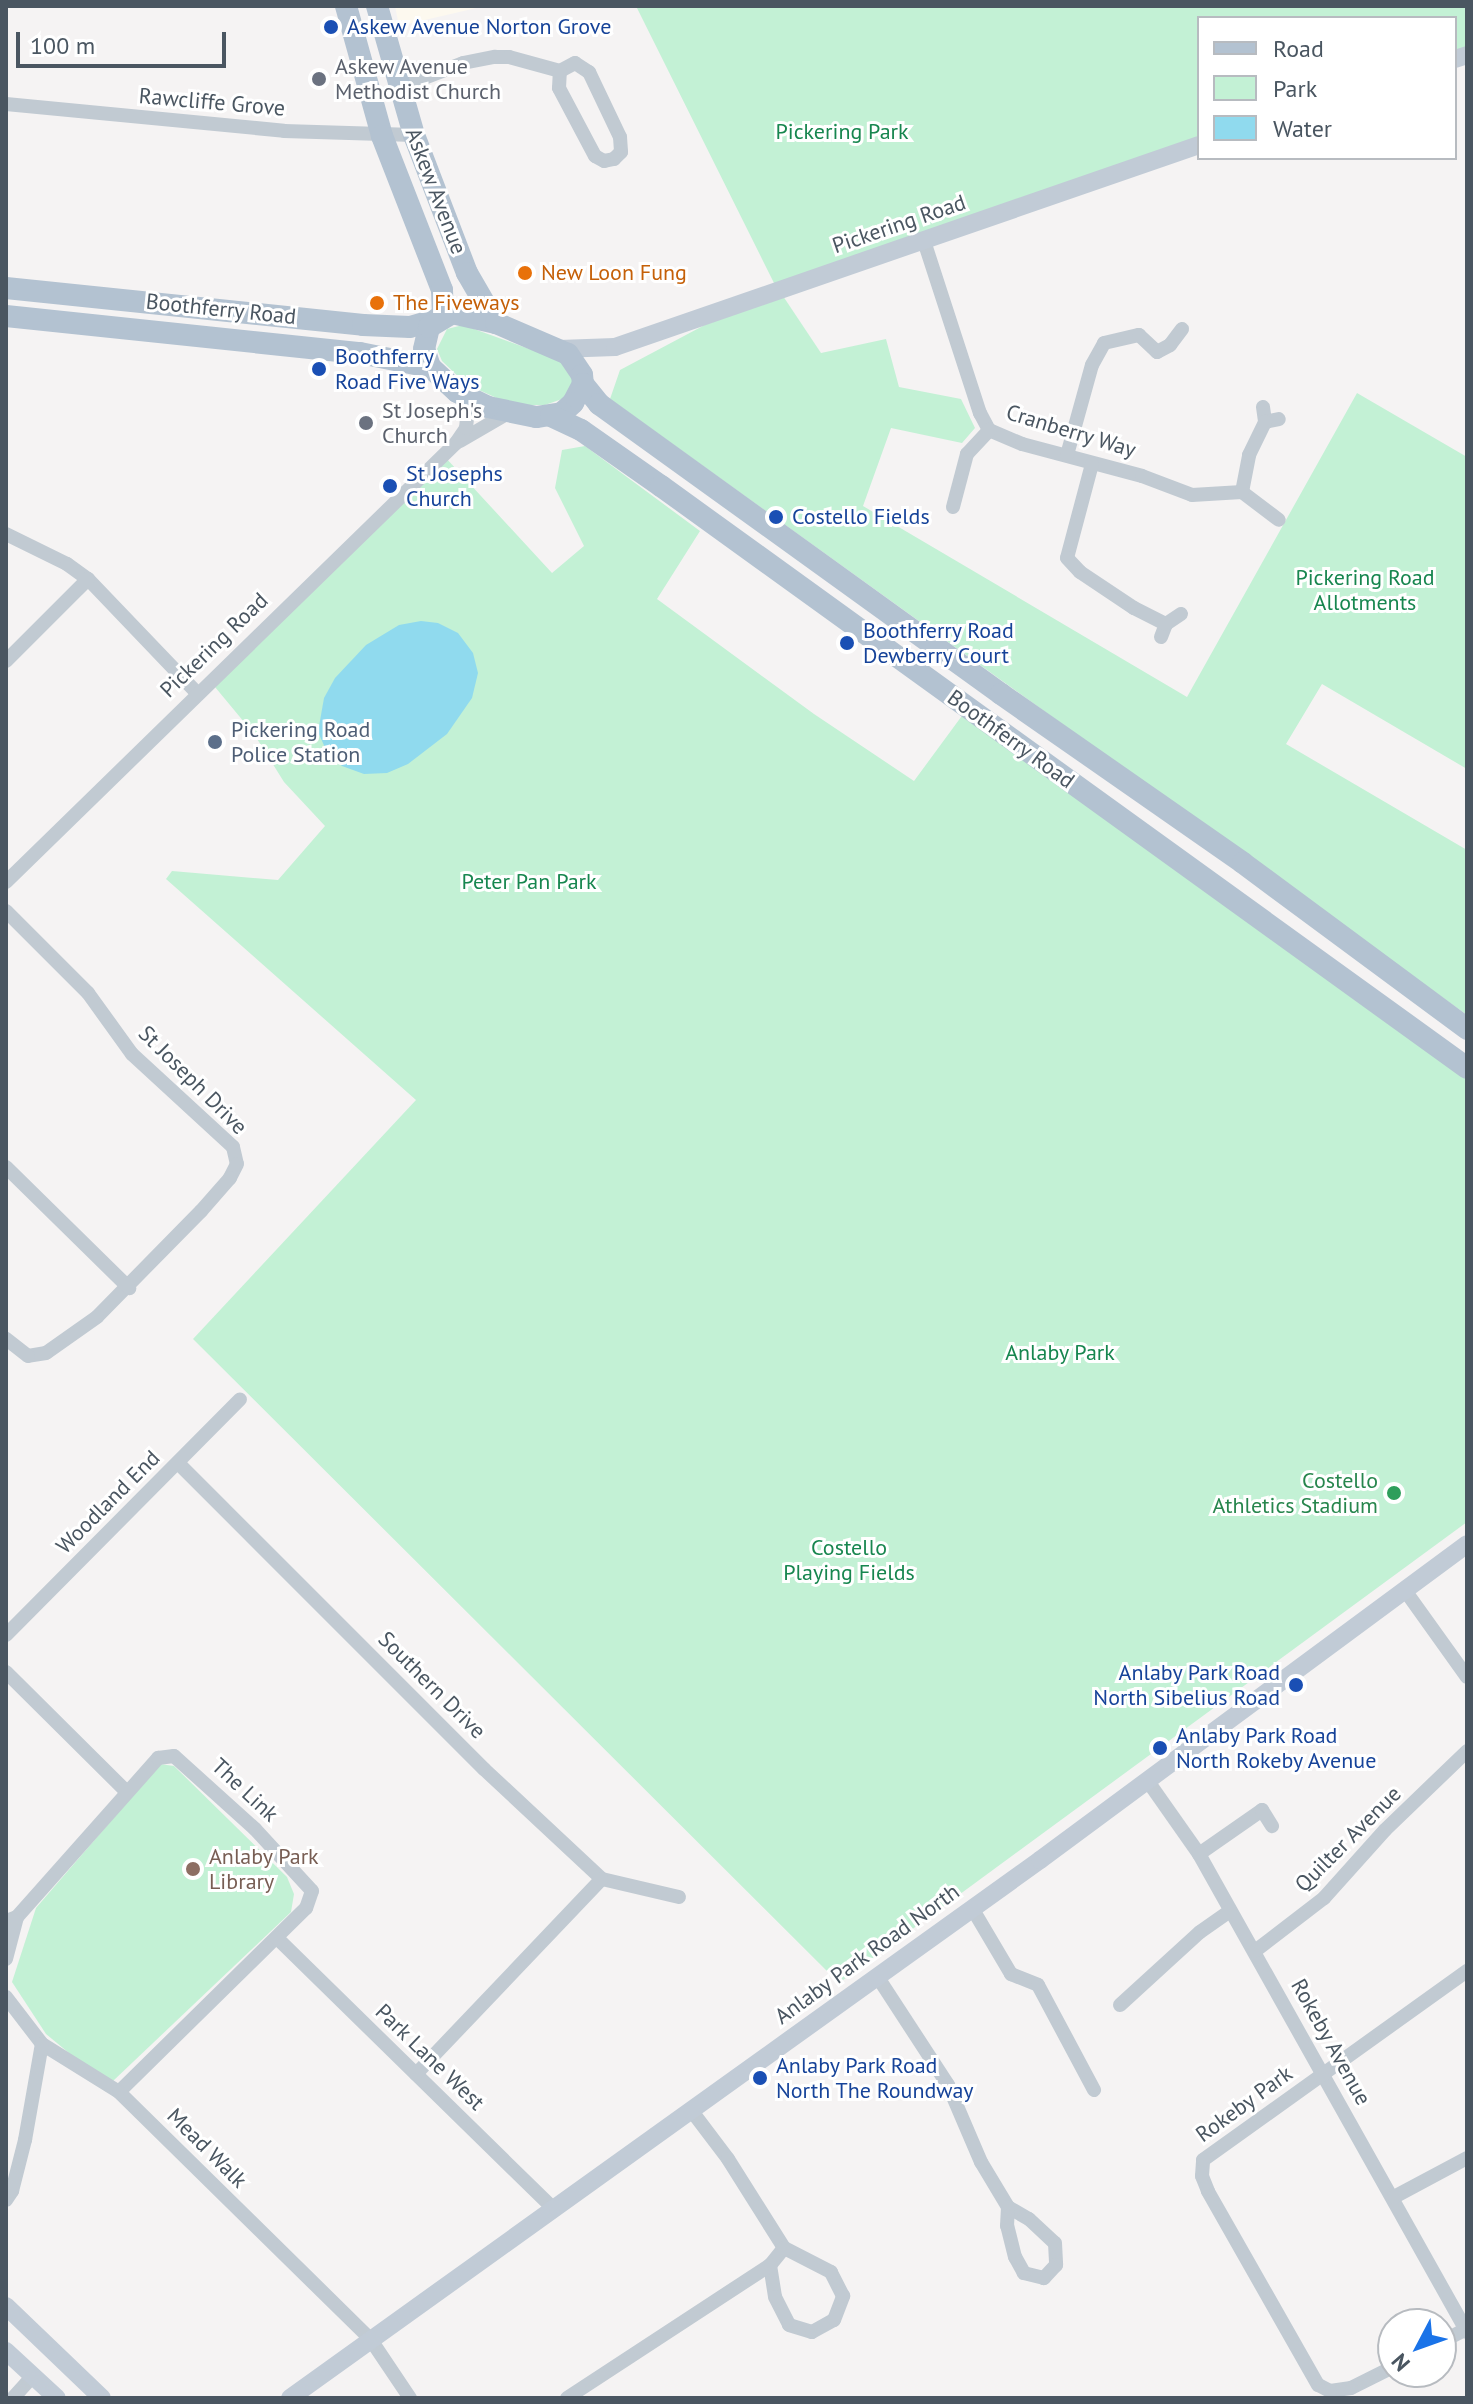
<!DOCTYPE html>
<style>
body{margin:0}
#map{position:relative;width:1473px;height:2404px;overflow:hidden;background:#f5f3f3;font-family:"PT Sans",sans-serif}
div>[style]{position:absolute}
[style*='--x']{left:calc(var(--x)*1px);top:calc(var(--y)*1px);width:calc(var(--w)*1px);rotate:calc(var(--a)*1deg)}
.commercial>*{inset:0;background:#fdf9ef}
.green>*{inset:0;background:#c3f1d5}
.water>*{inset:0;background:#90daee}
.street>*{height:14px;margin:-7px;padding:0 7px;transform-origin:7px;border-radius:7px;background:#c1cad2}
.secondary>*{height:18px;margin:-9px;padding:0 9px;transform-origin:9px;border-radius:9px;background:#c1cbd6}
.primary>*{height:22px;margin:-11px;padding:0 11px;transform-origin:11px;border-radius:11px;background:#b3c2d1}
.dots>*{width:22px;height:22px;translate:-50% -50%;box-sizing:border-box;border:4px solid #fff;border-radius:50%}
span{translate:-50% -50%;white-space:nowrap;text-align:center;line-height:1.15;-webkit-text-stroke:6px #fff;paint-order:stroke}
.transit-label{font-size:22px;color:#164399}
.left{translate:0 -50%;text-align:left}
.right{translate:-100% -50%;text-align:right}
.worship-label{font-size:22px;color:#5b616d}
.street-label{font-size:22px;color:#4a5661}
.park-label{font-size:22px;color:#17864f}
.food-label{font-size:22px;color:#c56008}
.service-label{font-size:22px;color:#4e5e75}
.leisure-label{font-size:22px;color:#27864d}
.education-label{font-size:22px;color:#785e54}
.frame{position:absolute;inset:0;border:8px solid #4a5661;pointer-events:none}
.legend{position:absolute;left:1197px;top:16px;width:260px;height:144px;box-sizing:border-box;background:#fff;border:2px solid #b7bbc0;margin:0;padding:10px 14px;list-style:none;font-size:24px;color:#4a5661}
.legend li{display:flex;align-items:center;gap:16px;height:40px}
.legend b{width:40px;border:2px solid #b7bbc0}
.north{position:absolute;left:1377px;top:2308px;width:80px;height:80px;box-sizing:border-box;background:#fff;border:2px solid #b7bbc0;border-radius:50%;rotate:229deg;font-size:22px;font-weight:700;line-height:32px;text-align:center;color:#4a5661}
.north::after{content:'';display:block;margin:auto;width:28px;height:36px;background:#1a73e8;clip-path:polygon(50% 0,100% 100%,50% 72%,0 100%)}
.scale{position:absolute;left:16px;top:32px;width:210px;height:36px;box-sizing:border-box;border:4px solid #4a5661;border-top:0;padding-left:10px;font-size:24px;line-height:28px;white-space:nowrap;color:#4a5661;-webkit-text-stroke:6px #fff;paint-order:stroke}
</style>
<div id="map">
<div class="commercial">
<div style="clip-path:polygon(395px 6px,485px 6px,399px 26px)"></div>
</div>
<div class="green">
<div style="clip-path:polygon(636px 6px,1467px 6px,1467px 50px,1455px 54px,1455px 18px,1199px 18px,1199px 142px,777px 287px,821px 353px,886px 339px,899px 387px,961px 399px,975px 428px,962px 443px,891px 428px,863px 506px,1187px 697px,1357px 393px,1467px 457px,1467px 769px,1322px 684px,1286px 744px,1467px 850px,1467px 1015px,610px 399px,620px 370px,776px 287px)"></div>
<div style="clip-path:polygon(463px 325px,557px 359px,569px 367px,573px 381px,570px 392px,562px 399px,545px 405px,524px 405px,501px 400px,466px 384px,442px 361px,437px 349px,447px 329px)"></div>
<div style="clip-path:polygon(585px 446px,700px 531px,657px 599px,814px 714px,914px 781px,964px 713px,1467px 1078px,1467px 1522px,839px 1983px,193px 1339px,416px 1100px,166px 879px,172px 871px,278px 880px,325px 826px,284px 782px,254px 734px,215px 687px,445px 457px,552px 573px,584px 546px,555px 488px,562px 450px)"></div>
<div style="clip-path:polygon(160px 1764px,174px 1766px,287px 1877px,294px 1894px,291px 1912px,113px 2081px,86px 2067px,46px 2034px,12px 1982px,36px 1908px)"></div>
</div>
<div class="water">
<div style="clip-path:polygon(421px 621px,438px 623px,458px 633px,473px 653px,478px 673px,472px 698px,447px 734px,408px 764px,387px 773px,364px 774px,342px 766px,327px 752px,318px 732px,324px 698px,335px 678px,366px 645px,399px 625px)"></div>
</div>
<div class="street">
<div style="--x:575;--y:63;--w:17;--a:33"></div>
<div style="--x:589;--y:72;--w:72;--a:64.5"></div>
<div style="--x:620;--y:137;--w:15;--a:86"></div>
<div style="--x:621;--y:152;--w:10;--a:135"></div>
<div style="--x:614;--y:159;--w:10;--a:169"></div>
<div style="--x:604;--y:161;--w:10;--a:-151"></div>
<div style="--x:595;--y:156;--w:77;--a:-117.9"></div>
<div style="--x:559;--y:88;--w:17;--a:-87"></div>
<div style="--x:560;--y:71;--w:17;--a:-28"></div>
<div style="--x:398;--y:88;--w:70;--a:-21"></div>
<div style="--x:463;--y:63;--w:33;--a:-11"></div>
<div style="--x:495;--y:57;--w:14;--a:0"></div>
<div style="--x:509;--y:57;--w:53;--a:15.4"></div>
<div style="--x:6;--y:104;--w:279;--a:5.5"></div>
<div style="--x:284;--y:131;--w:130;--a:1.8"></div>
<div style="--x:924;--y:241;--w:181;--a:72"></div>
<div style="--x:980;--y:413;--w:19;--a:62"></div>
<div style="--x:989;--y:430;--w:36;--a:23"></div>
<div style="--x:1022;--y:444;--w:124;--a:14.9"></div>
<div style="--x:1142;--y:476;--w:53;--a:20.8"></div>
<div style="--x:1192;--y:495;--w:50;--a:-3.4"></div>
<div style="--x:1242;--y:492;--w:46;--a:37.1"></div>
<div style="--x:1263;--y:407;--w:15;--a:82"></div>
<div style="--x:1265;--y:422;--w:14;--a:-12"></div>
<div style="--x:460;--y:441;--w:56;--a:-30.3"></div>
<div style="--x:1067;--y:455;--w:93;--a:-74.5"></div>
<div style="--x:1092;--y:365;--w:25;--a:-61"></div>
<div style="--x:1104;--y:343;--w:36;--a:-13"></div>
<div style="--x:1139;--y:335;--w:25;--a:43"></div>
<div style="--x:1157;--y:352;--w:15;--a:-28"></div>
<div style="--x:1170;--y:345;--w:20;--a:-53"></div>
<div style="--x:1092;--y:464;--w:97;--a:104.9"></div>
<div style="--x:1067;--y:558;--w:19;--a:47"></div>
<div style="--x:1080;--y:572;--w:65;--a:33.7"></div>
<div style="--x:1134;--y:608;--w:36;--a:27"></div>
<div style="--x:1242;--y:492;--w:38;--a:-79"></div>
<div style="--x:1249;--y:455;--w:37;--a:-64"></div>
<div style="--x:953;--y:507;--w:55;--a:-75.2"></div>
<div style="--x:967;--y:454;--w:33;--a:-47"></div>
<div style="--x:6;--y:534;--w:68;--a:26.2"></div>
<div style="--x:67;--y:564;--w:26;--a:36"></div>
<div style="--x:88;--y:579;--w:159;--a:46.3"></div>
<div style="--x:1161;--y:637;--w:14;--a:-69"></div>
<div style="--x:1166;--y:624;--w:18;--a:-34"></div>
<div style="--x:6;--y:661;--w:116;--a:-45"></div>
<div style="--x:6;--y:882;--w:629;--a:-44.29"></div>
<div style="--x:456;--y:443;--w:18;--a:-56"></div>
<div style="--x:466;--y:428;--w:29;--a:-84"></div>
<div style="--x:6;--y:911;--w:116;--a:45"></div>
<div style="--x:88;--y:993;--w:75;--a:54.2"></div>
<div style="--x:132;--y:1054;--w:137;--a:42.6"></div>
<div style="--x:233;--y:1147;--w:17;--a:77"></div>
<div style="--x:237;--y:1164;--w:16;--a:117"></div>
<div style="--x:230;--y:1178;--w:44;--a:131.3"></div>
<div style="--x:201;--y:1211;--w:148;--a:134.5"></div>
<div style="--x:97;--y:1317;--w:62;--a:144.8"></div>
<div style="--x:46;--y:1353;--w:18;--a:171"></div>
<div style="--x:28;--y:1356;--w:28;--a:-142"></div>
<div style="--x:6;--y:1167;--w:173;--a:44.5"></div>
<div style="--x:178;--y:1463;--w:433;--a:45"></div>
<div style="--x:484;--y:1769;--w:161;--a:43"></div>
<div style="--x:602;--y:1879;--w:79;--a:13.2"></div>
<div style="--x:1404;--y:1589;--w:108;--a:54.4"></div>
<div style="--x:6;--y:1635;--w:332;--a:-45.2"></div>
<div style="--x:6;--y:1672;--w:170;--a:44.8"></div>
<div style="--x:1147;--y:1780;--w:90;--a:54.9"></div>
<div style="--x:1199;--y:1854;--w:548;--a:60.72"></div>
<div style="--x:1199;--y:1854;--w:77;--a:-34.9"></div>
<div style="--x:1262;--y:1810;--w:19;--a:58"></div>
<div style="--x:972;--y:1908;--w:77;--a:59.4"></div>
<div style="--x:1011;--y:1974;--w:29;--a:22"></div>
<div style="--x:1038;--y:1985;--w:119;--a:61.9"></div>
<div style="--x:6;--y:1921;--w:12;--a:-20"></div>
<div style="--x:17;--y:1917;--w:213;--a:-48.4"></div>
<div style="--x:158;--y:1758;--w:16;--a:-7"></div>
<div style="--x:174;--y:1756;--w:109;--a:42"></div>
<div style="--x:255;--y:1829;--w:84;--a:47.4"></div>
<div style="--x:312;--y:1891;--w:18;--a:109"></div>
<div style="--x:306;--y:1908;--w:262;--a:135.5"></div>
<div style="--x:277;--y:1938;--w:385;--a:44.4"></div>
<div style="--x:1255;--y:1951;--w:87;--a:-37.5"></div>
<div style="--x:1324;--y:1898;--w:91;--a:-48.1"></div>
<div style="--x:1385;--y:1830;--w:114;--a:-43.9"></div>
<div style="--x:6;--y:1959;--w:43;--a:-75.3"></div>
<div style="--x:877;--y:1976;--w:130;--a:56.9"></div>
<div style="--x:948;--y:2085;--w:84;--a:66.8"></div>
<div style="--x:981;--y:2162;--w:52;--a:59"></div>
<div style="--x:1008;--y:2207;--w:24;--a:30"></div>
<div style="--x:1029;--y:2219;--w:35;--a:43"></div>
<div style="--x:1055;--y:2243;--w:22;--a:87"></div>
<div style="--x:1056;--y:2265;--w:18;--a:133"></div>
<div style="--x:1044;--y:2278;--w:21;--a:-166"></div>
<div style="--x:1024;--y:2273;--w:18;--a:-119"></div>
<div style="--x:1015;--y:2257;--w:32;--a:-104"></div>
<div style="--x:1007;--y:2226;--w:19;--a:-87"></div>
<div style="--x:6;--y:1997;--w:59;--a:52.5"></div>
<div style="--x:42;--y:2044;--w:91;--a:31.9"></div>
<div style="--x:119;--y:2092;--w:354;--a:44.5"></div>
<div style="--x:371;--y:2340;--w:70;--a:56.1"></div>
<div style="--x:1120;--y:2005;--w:108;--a:-42.4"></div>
<div style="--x:1200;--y:1932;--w:37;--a:-35"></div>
<div style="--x:416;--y:2074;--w:269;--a:-46.4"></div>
<div style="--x:691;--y:2110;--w:61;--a:52.9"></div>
<div style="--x:728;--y:2159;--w:105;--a:57.8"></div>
<div style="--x:784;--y:2248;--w:22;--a:129"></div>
<div style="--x:770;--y:2265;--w:32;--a:81"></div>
<div style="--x:775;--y:2297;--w:31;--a:63"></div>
<div style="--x:789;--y:2325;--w:24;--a:17"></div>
<div style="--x:812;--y:2332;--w:25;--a:-29"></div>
<div style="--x:834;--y:2320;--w:26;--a:-69"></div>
<div style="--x:843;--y:2296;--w:27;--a:-117"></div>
<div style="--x:831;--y:2272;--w:53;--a:-152.9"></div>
<div style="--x:1394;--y:2197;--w:83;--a:-28.1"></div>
<div style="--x:6;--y:2200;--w:11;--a:-56"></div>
<div style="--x:12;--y:2191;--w:53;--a:-75.7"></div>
<div style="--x:25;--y:2140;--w:97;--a:-80"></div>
<div style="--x:1441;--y:2342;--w:29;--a:-27"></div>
<div style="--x:1393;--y:2367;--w:47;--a:153.4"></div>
<div style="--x:1351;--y:2388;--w:21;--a:172"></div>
<div style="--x:1330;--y:2391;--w:13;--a:-153"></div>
<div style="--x:1318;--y:2385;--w:223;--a:-119.6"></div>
<div style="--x:1208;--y:2191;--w:16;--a:-112"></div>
<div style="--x:1202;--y:2176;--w:16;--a:-86"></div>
<div style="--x:1203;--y:2160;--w:325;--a:-35.6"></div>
<div style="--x:13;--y:2398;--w:30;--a:-48"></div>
<div style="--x:567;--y:2398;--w:243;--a:-33.2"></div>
</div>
<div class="secondary">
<div style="--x:1455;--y:59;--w:13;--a:-18"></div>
<div style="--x:559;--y:349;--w:56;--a:-2"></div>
<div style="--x:615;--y:347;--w:618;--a:-19.08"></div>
<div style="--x:6;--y:2306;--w:133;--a:43.8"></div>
<div style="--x:6;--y:2351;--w:69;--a:42.7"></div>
<div style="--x:290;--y:2398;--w:923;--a:-35.65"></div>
<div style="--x:1040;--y:1860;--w:531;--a:-36.5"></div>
</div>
<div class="primary">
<div style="--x:346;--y:6;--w:135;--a:74.5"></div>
<div style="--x:382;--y:136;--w:165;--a:68.7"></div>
<div style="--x:442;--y:290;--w:26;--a:88"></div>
<div style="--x:377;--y:6;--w:134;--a:74"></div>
<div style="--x:414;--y:135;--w:148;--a:69"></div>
<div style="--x:467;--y:273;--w:58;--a:59.9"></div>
<div style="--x:6;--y:288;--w:359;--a:5.9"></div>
<div style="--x:363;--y:325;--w:47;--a:2.4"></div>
<div style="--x:410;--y:327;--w:26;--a:-16"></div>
<div style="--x:452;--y:313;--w:45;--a:12.8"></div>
<div style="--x:496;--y:323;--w:78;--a:23.3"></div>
<div style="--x:568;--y:354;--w:25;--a:56"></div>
<div style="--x:582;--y:375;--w:9;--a:84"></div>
<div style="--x:583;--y:384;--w:21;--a:118"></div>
<div style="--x:573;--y:403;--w:15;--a:138"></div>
<div style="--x:562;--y:413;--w:26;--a:171"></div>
<div style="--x:536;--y:417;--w:49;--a:-168.2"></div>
<div style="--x:488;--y:407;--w:34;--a:-154"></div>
<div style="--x:457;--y:392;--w:37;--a:-137"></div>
<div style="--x:430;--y:367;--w:19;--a:-108"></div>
<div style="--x:424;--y:349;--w:23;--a:-77"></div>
<div style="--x:429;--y:327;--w:27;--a:-31"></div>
<div style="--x:6;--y:316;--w:356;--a:6"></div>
<div style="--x:360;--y:353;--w:71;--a:11.3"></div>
<div style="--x:583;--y:384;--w:26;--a:51"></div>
<div style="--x:599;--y:404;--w:496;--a:35.8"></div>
<div style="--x:1001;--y:694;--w:295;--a:34.9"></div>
<div style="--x:1243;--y:863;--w:279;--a:36.5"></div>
<div style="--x:551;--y:416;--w:33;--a:25"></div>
<div style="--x:581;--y:430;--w:98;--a:35"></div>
<div style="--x:661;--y:486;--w:994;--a:35.83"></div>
</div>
<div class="dots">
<div style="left:331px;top:27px;background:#1a4fb4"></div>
<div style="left:319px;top:79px;background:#6b7280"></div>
<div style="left:525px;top:273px;background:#e8710a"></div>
<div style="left:377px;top:303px;background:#e8710a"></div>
<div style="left:319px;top:369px;background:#1a4fb4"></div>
<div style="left:366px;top:423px;background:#6b7280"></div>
<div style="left:390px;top:486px;background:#1a4fb4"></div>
<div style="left:776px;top:517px;background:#1a4fb4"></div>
<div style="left:847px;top:643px;background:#1a4fb4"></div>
<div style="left:215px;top:742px;background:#5c6f8a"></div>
<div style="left:1394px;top:1493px;background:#2e9e5b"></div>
<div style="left:1296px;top:1685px;background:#1a4fb4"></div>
<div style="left:1160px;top:1748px;background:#1a4fb4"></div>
<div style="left:193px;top:1869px;background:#8d6e63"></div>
<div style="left:760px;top:2078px;background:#1a4fb4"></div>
</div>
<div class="transit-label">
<span class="left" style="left:347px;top:27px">Askew Avenue Norton Grove</span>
<span class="left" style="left:335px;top:369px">Boothferry<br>Road Five Ways</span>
<span class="left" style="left:406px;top:486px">St Josephs<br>Church</span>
<span class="left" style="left:792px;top:517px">Costello Fields</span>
<span class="left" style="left:863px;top:643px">Boothferry Road<br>Dewberry Court</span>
<span class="right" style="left:1280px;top:1685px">Anlaby Park Road<br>North Sibelius Road</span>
<span class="left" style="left:1176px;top:1748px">Anlaby Park Road<br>North Rokeby Avenue</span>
<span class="left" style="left:776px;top:2078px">Anlaby Park Road<br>North The Roundway</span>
</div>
<div class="worship-label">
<span class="left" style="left:335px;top:79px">Askew Avenue<br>Methodist Church</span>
<span class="left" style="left:382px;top:423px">St Joseph's<br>Church</span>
</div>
<div class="street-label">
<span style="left:212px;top:102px;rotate:5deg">Rawcliffe Grove</span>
<span style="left:436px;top:191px;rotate:69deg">Askew Avenue</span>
<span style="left:899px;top:224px;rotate:-19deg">Pickering Road</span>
<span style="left:221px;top:309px;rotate:6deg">Boothferry Road</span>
<span style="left:1071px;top:431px;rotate:17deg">Cranberry Way</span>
<span style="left:214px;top:645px;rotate:-44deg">Pickering Road</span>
<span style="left:1011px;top:739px;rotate:36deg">Boothferry Road</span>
<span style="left:193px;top:1080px;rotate:45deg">St Joseph Drive</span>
<span style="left:108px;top:1502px;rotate:-45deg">Woodland End</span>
<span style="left:432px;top:1685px;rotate:45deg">Southern Drive</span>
<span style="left:245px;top:1790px;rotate:43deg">The Link</span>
<span style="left:1348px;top:1839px;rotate:-45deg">Quilter Avenue</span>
<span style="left:867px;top:1954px;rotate:-36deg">Anlaby Park Road North</span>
<span style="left:1331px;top:2042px;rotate:61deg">Rokeby Avenue</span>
<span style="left:430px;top:2057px;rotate:44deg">Park Lane West</span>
<span style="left:1244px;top:2104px;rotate:-36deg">Rokeby Park</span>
<span style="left:207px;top:2148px;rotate:45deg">Mead Walk</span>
</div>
<div class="park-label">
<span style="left:842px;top:132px">Pickering Park</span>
<span style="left:1365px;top:590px">Pickering Road<br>Allotments</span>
<span style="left:529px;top:882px">Peter Pan Park</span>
<span style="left:1060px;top:1353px">Anlaby Park</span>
<span style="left:849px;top:1560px">Costello<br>Playing Fields</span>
</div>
<div class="food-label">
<span class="left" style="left:541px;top:273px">New Loon Fung</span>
<span class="left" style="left:393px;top:303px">The Fiveways</span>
</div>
<div class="service-label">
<span class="left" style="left:231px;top:742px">Pickering Road<br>Police Station</span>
</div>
<div class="leisure-label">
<span class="right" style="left:1378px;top:1493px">Costello<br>Athletics Stadium</span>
</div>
<div class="education-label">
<span class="left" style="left:209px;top:1869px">Anlaby Park<br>Library</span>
</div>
<div class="frame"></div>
<ul class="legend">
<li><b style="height:10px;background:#b3c2d1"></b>Road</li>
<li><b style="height:22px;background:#c3f1d5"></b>Park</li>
<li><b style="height:22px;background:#90daee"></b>Water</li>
</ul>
<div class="north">N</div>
<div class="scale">100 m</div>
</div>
